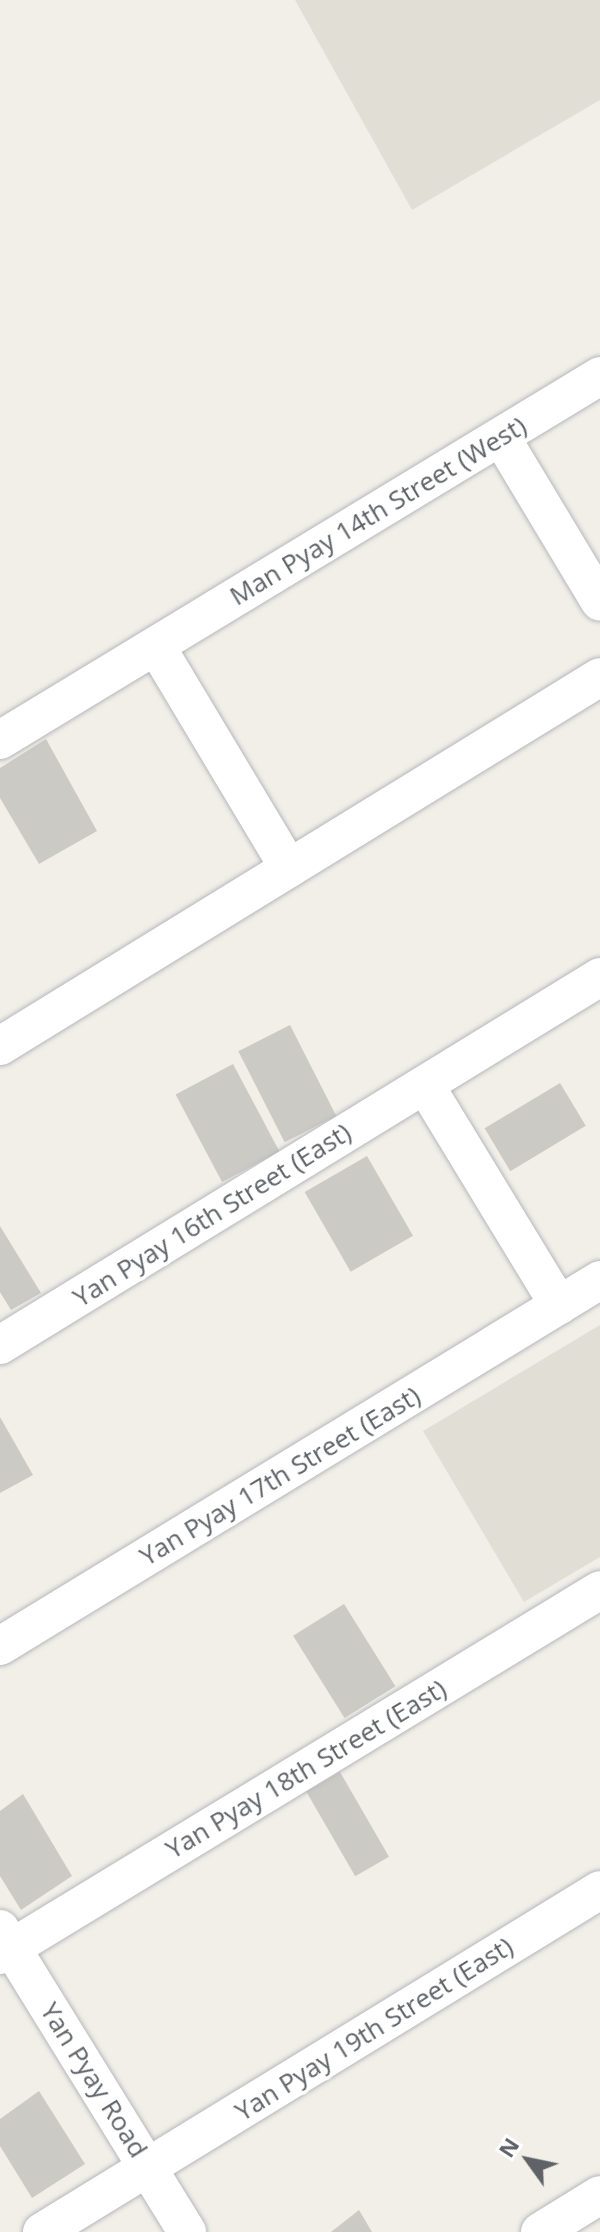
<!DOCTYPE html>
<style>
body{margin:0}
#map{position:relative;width:600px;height:2232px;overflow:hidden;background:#f1efe8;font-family:"Open Sans",sans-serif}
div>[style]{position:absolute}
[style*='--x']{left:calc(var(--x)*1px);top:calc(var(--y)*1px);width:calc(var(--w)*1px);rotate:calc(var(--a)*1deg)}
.education>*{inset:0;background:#e1ded6}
.building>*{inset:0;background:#cccac5;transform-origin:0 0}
.roads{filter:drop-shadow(0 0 2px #b5b8bc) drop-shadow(0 0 2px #b5b8bc)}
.minor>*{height:38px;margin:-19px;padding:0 19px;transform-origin:19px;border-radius:19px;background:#fff}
span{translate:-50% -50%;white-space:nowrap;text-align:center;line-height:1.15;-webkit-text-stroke:7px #fff;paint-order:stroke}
.street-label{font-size:26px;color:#5f6368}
.north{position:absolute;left:488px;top:2120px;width:80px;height:80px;-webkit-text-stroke:6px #fff;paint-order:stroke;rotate:303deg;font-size:22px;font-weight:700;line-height:32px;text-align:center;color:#5f6368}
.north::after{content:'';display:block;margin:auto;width:28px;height:36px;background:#5f6368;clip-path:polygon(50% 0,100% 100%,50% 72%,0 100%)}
</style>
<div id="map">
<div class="education">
<div style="clip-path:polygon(295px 0,600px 0,600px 100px,412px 210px)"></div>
<div style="clip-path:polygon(600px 1325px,600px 1557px,524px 1602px,423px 1431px)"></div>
</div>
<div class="building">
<div style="clip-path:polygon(46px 739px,97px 831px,39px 864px,0 798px,0 768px)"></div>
<div style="left:290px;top:1025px;width:102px;height:58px;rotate:63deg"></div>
<div style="left:233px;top:1064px;width:99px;height:65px;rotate:62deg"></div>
<div style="left:560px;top:1083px;width:50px;height:88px;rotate:59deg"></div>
<div style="left:367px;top:1156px;width:92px;height:72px;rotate:60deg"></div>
<div style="clip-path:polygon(0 1226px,41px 1293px,11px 1310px,0 1292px)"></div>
<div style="clip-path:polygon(0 1417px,33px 1475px,0 1493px)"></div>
<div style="left:344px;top:1604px;width:97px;height:60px;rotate:58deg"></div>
<div style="left:340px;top:1772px;width:98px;height:39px;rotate:60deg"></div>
<div style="clip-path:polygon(23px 1794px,72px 1876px,21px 1910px,0 1876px,0 1811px)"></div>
<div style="clip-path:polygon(39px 2091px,85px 2164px,32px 2198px,0 2146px,0 2119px)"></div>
<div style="clip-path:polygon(359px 2210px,372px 2232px,331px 2232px)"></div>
</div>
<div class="roads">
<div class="minor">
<div style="--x:501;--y:437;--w:192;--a:59"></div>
<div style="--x:156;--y:646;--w:259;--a:59.1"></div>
<div style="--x:0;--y:740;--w:702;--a:-31.24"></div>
<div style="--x:0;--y:1046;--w:704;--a:-31.59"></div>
<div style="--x:425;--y:1085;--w:258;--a:58.7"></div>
<div style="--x:0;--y:1345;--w:704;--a:-31.52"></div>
<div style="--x:0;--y:1646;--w:703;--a:-31.38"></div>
<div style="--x:0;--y:1929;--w:356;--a:58.3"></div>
<div style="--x:0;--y:1955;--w:702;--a:-31.31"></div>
<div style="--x:42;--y:2232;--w:654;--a:-31.5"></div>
<div style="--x:540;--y:2232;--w:70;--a:-31.7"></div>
</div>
</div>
<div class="street-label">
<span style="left:378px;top:511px;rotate:-31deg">Man Pyay 14th Street (West)</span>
<span style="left:212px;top:1215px;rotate:-32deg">Yan Pyay 16th Street (East)</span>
<span style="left:280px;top:1476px;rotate:-31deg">Yan Pyay 17th Street (East)</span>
<span style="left:306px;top:1769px;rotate:-31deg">Yan Pyay 18th Street (East)</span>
<span style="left:374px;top:2029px;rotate:-32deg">Yan Pyay 19th Street (East)</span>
<span style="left:94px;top:2080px;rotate:58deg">Yan Pyay Road</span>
</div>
<div class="north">N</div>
</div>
